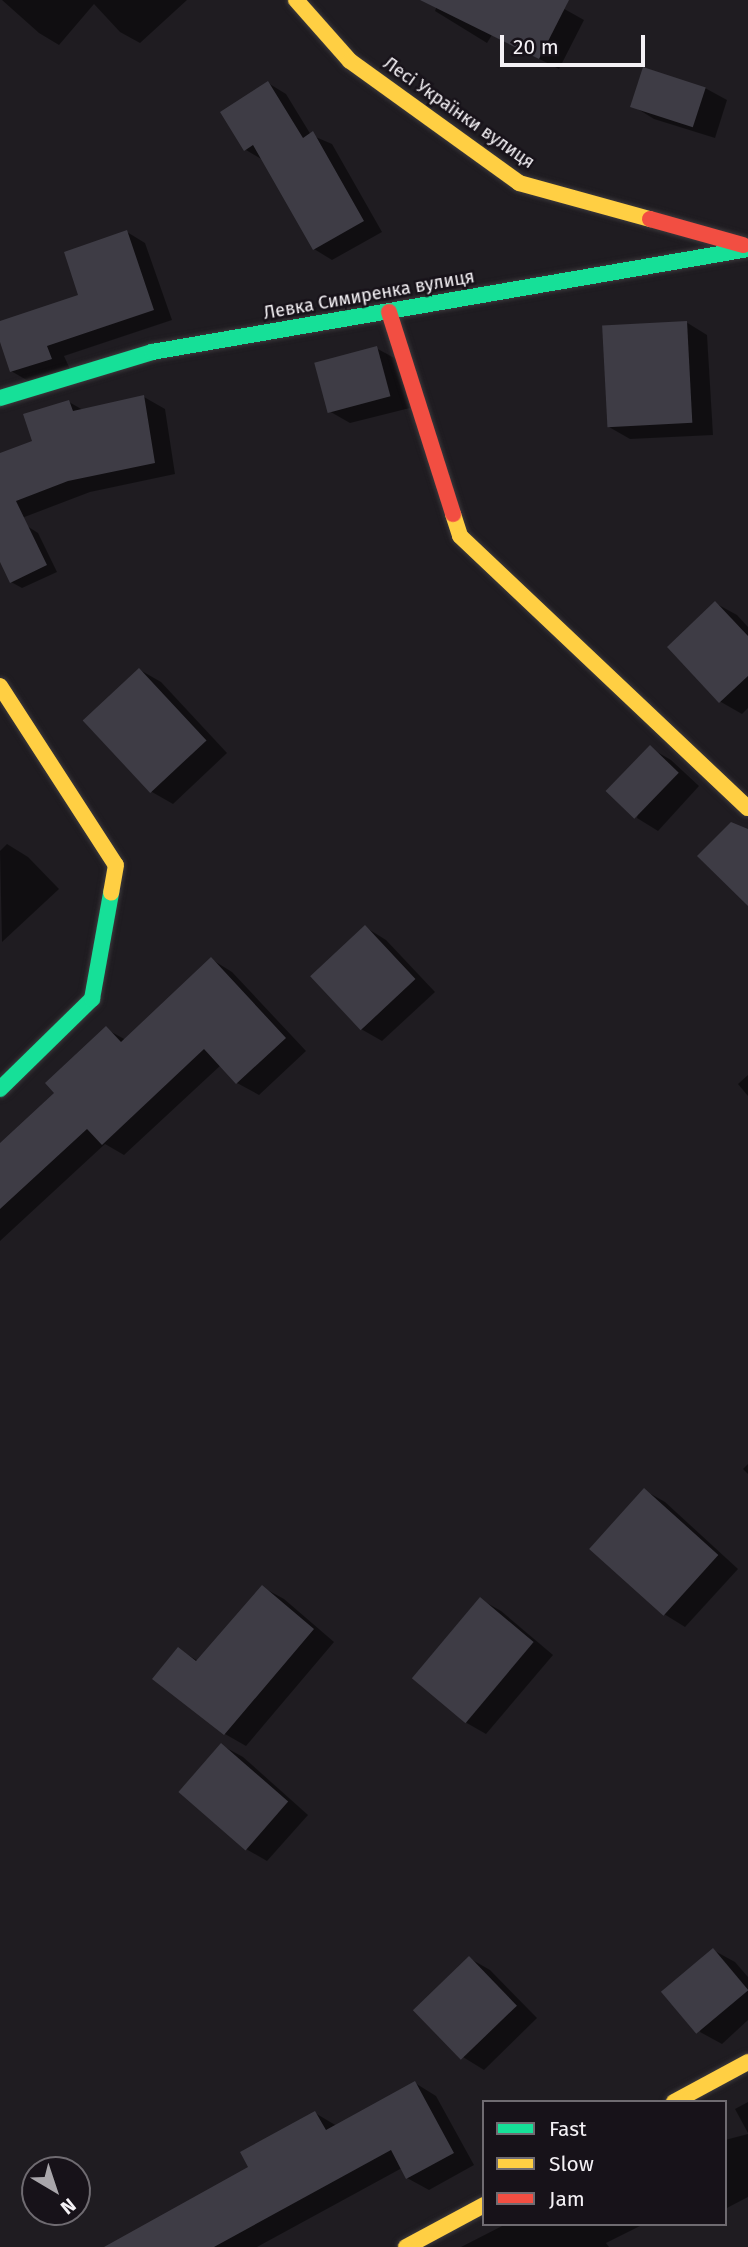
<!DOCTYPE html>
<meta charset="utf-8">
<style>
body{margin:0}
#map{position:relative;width:748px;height:2247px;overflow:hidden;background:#1f1c21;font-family:"Fira Sans",sans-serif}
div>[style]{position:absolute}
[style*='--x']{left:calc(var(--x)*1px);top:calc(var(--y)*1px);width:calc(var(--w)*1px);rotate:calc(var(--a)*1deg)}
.shadow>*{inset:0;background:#0007}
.building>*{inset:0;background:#3e3c45;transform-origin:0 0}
.roads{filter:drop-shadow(0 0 2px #3c393c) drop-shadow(0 0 2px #3c393c)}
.fast>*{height:16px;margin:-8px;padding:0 8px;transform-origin:8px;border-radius:8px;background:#16e098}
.slow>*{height:16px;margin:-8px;padding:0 8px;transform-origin:8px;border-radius:8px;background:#ffcf43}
.jam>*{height:16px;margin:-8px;padding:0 8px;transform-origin:8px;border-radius:8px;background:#f24e42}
span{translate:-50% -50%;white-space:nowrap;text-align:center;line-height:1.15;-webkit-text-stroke:5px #171219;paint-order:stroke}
.street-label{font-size:18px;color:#f4f1f5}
.legend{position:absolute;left:482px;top:2100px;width:245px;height:126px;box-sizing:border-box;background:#171219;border:2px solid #6f6b71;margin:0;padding:9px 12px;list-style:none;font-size:21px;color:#f4f1f5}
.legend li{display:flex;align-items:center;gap:14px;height:35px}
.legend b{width:35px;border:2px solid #6f6b71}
.north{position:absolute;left:21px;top:2156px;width:70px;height:70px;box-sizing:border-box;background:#171219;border:2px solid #6f6b71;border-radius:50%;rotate:141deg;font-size:19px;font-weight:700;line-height:28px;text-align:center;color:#f4f1f5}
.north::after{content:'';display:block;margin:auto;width:24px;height:32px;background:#a9a6ab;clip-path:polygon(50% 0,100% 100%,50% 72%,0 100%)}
.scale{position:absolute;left:500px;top:35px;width:145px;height:32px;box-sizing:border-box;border:4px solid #f4f1f5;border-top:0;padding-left:9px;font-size:21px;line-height:24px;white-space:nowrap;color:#f4f1f5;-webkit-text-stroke:5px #171219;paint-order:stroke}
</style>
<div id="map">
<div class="shadow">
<div style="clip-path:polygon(2px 0,187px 0,140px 43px,120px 32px,94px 4px,59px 45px,39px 33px)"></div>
<div style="clip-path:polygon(439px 0,563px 0,559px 6px,584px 20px,559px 69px,492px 35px,487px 43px,435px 11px)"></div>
<div style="clip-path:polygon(268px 83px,286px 94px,311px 135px,332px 144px,382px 232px,332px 260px,314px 249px,263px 160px,246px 150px)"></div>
<div style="clip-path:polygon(705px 88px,727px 100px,715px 138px,654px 119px,633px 106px)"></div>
<div style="clip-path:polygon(127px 232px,145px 243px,172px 320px,64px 356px,70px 369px,30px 382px,11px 371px,0 337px,0 323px,81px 296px)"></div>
<div style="clip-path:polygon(686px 322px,707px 335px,713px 435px,630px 439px,609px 427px)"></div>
<div style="clip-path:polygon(376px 348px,398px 360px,410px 408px,350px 423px,329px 411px)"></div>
<div style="clip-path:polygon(144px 397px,165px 409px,175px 474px,90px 492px,14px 521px,0 513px,0 455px,34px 442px,69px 402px,83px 410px)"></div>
<div style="clip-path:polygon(27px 526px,38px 533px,57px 572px,22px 588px,11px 582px,0 558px,0 540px)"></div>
<div style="clip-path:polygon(715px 603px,737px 615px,748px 627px,748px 708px,742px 714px,721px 702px,669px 647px)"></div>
<div style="clip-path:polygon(140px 670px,161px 682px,227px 753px,173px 804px,152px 792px)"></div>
<div style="clip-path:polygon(650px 748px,671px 760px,699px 786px,658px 831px,637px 818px)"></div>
<div style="clip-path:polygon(7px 844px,28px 857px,59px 889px,2px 942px,0 851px)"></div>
<div style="clip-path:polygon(365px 927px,386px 940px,435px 992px,382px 1041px,361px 1029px)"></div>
<div style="clip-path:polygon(211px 959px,232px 972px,306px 1051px,259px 1095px,237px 1083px,221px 1065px,124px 1155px,105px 1144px,0 1241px,0 1146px,57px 1093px,106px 1029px,126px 1040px)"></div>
<div style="clip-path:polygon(748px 1075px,748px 1096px,738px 1084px)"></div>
<div style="clip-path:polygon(748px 1464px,748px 1474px,743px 1469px)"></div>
<div style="clip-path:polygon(644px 1490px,665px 1502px,738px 1569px,685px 1627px,664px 1614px)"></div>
<div style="clip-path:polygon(262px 1587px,284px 1599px,334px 1642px,246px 1746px,225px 1734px,178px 1649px,198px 1661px)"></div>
<div style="clip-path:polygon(480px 1599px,501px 1611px,553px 1655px,486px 1734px,465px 1722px)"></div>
<div style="clip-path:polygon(221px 1745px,243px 1757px,308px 1815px,267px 1861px,246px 1849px,181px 1792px)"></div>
<div style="clip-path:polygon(713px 1950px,735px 1962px,748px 1977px,748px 2020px,722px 2044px,700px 2032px)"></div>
<div style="clip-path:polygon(469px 1958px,490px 1970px,537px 2018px,484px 2070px,463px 2057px)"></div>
<div style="clip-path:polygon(415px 2083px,436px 2096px,474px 2165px,429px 2190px,407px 2178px,402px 2168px,257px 2247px,108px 2247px,251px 2168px,315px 2113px,337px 2126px)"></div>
<div style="clip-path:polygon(748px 2102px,748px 2133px,735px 2109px)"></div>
<div style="clip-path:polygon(748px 2134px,748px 2197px,725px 2209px,725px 2140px)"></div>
<div style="clip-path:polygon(506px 2224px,644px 2224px,606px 2243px,609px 2247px,461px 2247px)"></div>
</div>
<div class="building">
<div style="clip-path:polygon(420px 0,569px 0,539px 59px)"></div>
<div style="left:643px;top:67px;width:66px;height:42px;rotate:18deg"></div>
<div style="clip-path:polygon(268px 81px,303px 138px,313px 131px,364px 221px,313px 250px,253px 145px,244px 151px,220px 112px)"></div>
<div style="clip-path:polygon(127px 230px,154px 310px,47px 346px,52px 359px,10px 372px,0 342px,0 321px,78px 295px,64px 252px)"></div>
<div style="left:687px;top:321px;width:102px;height:85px;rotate:87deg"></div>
<div style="left:377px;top:346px;width:52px;height:65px;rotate:75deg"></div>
<div style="clip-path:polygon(144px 395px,155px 463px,68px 481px,16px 501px,47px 565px,10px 583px,0 562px,0 453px,32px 441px,23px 414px,69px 400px,73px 411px)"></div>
<div style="clip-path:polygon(715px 601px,748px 636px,748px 676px,719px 703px,667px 647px)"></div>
<div style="left:139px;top:668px;width:99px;height:77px;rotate:47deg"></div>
<div style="left:650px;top:745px;width:40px;height:64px;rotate:44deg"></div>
<div style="clip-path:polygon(731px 822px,748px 829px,748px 906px,697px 856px)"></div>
<div style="left:365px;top:925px;width:74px;height:75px;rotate:47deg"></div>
<div style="clip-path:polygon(211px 957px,286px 1038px,236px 1084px,204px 1049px,102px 1145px,87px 1129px,0 1209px,0 1143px,54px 1093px,45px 1083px,106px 1026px,121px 1042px)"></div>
<div style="left:644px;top:1488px;width:100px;height:82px;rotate:42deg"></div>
<div style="clip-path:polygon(262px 1585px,314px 1629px,224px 1735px,152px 1679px,178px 1647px,196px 1661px)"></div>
<div style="left:480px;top:1597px;width:70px;height:106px;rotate:40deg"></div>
<div style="left:221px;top:1743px;width:89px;height:65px;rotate:41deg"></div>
<div style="left:713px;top:1948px;width:55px;height:68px;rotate:50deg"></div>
<div style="left:469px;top:1956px;width:69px;height:78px;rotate:46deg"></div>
<div style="clip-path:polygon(415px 2081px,454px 2153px,406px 2179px,391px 2150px,214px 2247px,104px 2247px,248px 2167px,240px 2152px,315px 2111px,326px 2130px)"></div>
</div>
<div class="roads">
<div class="fast">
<div style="--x:0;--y:398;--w:159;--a:-16.8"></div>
<div style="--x:152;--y:352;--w:605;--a:-9.8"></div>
<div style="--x:0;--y:1089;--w:129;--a:-44.4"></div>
<div style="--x:92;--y:999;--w:108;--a:-79.8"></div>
</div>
<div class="slow">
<div style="--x:296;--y:0;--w:81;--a:48.5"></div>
<div style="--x:350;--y:61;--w:208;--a:35.8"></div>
<div style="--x:519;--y:183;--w:136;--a:15.4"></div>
<div style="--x:453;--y:514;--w:23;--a:72"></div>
<div style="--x:460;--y:536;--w:396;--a:43.4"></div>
<div style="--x:0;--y:686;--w:213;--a:57.1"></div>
<div style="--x:116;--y:865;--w:28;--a:100"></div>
<div style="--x:674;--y:2102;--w:84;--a:-28.4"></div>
<div style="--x:406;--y:2247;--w:89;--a:-28.3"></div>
</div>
<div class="jam">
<div style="--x:650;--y:219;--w:97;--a:15.6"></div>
<div style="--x:389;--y:312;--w:212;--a:72.4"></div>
</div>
</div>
<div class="street-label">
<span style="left:459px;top:113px;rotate:35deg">Лесі Українки вулиця</span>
<span style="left:369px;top:295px;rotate:-10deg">Левка Симиренка вулиця</span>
</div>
<ul class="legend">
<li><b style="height:9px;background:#16e098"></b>Fast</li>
<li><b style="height:9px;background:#ffcf43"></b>Slow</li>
<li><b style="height:9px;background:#f24e42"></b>Jam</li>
</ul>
<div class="north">N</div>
<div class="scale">20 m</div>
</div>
